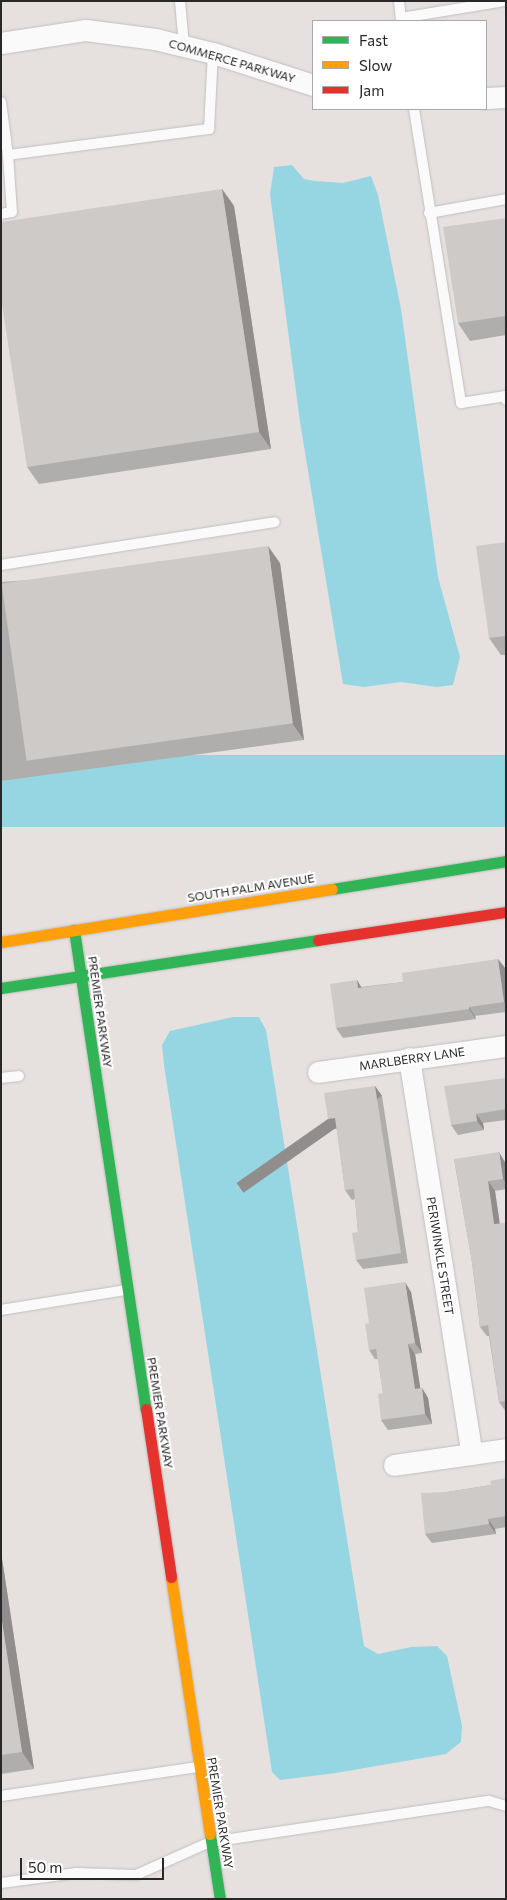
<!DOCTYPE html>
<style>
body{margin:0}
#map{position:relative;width:507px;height:1900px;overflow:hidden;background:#e6e1de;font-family:Commissioner,sans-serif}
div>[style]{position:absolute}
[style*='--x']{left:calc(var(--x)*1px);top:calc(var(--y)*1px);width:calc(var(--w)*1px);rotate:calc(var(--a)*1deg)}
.water>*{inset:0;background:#96d6e3;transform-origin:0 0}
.roads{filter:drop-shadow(0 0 1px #c0bebf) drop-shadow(0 0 1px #c0bebf)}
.lane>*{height:10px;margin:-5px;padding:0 5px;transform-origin:5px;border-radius:5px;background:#fbfafa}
.street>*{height:21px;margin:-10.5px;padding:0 10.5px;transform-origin:10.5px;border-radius:10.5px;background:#fbfafa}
.fast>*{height:11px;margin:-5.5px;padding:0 5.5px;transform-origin:5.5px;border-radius:5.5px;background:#30b455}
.slow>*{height:11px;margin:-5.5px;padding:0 5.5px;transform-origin:5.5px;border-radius:5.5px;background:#ff9f0a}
.jam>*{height:11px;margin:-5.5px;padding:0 5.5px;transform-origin:5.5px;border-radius:5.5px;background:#e5322d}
.wall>*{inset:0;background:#b0aeac}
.shaded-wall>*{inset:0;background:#908d8c;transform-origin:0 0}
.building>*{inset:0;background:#cdcac8;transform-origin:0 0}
span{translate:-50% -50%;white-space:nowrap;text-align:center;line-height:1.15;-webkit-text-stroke:4px #fff;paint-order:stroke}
.street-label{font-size:12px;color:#282828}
.frame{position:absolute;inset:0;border:2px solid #282828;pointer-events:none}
.legend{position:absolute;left:312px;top:20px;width:175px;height:90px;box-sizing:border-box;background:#fff;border:1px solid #a9a9a9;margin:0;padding:6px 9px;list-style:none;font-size:15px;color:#282828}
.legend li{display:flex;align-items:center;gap:10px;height:25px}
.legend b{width:25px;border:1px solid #a9a9a9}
.scale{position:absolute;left:20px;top:1858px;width:144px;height:22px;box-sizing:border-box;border:2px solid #282828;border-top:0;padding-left:6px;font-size:15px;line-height:18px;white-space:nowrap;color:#282828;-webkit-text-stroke:4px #fff;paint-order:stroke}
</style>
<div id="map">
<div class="water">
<div style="clip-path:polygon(292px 165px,304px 179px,315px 181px,343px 183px,371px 176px,378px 195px,401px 309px,438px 577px,460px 657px,453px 685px,437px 687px,401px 682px,364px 687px,343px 684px,300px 422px,270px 194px,274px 167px)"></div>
<div style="left:506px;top:755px;width:72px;height:511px;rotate:90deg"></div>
<div style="clip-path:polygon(233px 1017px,259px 1017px,266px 1030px,364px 1646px,378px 1654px,411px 1647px,437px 1646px,447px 1656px,462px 1726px,461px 1742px,446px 1754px,336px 1773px,280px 1780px,272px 1772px,164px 1065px,162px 1045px,170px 1031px)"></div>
</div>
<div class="roads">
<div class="lane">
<div style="--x:180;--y:1;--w:45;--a:84.9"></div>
<div style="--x:399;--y:1;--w:20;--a:84"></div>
<div style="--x:401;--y:18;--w:105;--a:-9.3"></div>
<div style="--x:1;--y:102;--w:53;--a:82.5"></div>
<div style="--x:8;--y:155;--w:57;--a:86"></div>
<div style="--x:12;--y:212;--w:11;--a:170"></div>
<div style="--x:414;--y:109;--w:298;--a:80.9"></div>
<div style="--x:461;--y:403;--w:45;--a:-9"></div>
<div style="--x:505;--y:396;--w:4;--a:76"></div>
<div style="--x:8;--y:155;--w:203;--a:-7.4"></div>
<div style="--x:209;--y:129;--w:76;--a:-87"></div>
<div style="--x:429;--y:213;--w:78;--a:-10.3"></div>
<div style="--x:1;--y:565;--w:277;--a:-8.9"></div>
<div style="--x:1;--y:1078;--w:18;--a:-6"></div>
<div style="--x:1;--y:1310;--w:127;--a:-9.1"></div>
<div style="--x:1;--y:1796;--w:199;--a:-8.4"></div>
<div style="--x:1;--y:1883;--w:76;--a:-7.6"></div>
<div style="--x:76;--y:1873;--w:60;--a:1.9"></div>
<div style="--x:136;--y:1875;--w:81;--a:-24"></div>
<div style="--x:210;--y:1842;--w:282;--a:-8.4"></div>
<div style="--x:489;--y:1801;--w:18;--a:16"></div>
</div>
<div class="street">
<div style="--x:1;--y:43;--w:86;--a:-8.7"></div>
<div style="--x:86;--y:30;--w:70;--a:7.4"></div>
<div style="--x:155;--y:39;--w:60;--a:13.6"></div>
<div style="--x:213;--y:53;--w:105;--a:17.7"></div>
<div style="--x:486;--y:98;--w:20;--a:-3"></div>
<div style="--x:409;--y:1058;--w:401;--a:81"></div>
<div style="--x:318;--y:1072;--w:190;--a:-7.9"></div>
<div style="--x:394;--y:1465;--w:113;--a:-8.1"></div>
</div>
<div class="fast">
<div style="--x:332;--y:889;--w:176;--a:-9.1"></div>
<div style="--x:74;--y:930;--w:484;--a:81.5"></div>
<div style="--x:1;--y:988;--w:321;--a:-8.6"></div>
<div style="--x:210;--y:1834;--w:66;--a:81.3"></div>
</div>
<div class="slow">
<div style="--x:1;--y:942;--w:335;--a:-9.1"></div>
<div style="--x:171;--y:1577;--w:260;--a:81.4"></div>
</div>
<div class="jam">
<div style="--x:318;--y:940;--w:190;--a:-8.5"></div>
<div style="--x:146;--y:1409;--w:170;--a:81.5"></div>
</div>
</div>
<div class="wall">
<div style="clip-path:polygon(222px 189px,234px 206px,271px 449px,39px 484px,27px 467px)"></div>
<div style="clip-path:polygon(506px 218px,506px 335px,470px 341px,458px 323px)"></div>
<div style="clip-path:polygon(506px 542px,506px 655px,501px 655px,489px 638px)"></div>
<div style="clip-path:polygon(280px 563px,304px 740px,1px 781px,1px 582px)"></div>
<div style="clip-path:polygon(498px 959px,505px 968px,506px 977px,506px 1012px,475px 1016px,476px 1019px,343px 1038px,336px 1028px,357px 980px,361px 987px,403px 982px)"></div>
<div style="clip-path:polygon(506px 1078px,506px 1120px,483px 1123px,484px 1130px,458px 1135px,451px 1125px)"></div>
<div style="clip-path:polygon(375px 1086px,382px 1096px,408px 1263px,363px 1269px,356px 1260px,358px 1232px,355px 1199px,352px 1200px,345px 1190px,337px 1129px,334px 1129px,328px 1119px)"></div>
<div style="clip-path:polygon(454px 1159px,505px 1162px,506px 1189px,495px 1191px,500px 1224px,506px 1223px,506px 1412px,499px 1402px,489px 1336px,487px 1336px,480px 1327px,472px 1262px)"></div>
<div style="clip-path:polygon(411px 1292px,422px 1353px,415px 1354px,420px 1388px,422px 1388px,428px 1398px,432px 1424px,388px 1430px,381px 1420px,383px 1393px,378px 1359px,375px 1359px,369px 1350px,369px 1323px)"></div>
<div style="clip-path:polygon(506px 1478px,506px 1527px,495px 1529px,496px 1534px,432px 1543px,425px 1534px,447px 1492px,491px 1485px)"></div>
<div style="clip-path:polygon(1px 1552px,34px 1769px,1px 1774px)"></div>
</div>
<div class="shaded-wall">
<div style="clip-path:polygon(222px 189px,234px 206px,271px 449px,259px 432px)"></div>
<div style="clip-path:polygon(268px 546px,280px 563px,304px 740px,292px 723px)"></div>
<div style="clip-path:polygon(498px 959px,505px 968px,506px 977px,506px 1004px,504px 1002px)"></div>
<div style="clip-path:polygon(357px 980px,363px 990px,358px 988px)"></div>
<div style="clip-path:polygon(469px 1007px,475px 1016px,476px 1019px,469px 1009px)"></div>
<div style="left:375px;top:1086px;width:12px;height:169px;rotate:55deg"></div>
<div style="clip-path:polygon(476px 1114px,483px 1123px,484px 1130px,477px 1121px)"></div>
<div style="clip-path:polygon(499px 1152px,505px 1162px,506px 1183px,503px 1179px)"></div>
<div style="clip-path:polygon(488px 1181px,495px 1191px,501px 1234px,494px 1224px)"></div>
<div style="clip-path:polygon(405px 1282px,411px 1292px,422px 1353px,415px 1343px)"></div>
<div style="clip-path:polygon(408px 1344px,415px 1354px,422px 1399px,415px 1389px)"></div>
<div style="clip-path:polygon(422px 1388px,428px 1398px,432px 1424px,425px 1414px)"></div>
<div style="clip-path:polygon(488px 1519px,495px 1529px,496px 1534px,489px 1524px)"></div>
<div style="clip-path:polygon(1px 1552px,34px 1769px,22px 1752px,1px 1615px)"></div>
</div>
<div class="building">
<div style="clip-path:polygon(222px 189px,259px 432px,27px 467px,1px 298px,1px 222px)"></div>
<div style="clip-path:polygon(506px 218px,506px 316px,458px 323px,443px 227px)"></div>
<div style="clip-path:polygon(506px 542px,506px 636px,489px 638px,476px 546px)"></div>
<div style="left:268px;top:546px;width:179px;height:269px;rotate:82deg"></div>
<div style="clip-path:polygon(498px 959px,504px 1002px,469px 1007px,469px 1009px,336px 1028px,330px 984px,357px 980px,358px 988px,403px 982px,402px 973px)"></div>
<div style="clip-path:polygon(506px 1078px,506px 1109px,476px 1114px,477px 1121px,451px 1125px,444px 1086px)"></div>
<div style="clip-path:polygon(375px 1086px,401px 1253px,356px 1260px,352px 1233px,358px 1232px,354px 1189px,345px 1190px,335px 1118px,328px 1119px,324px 1093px)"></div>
<div style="clip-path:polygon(499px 1152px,503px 1179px,488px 1181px,494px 1224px,506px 1223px,506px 1401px,499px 1402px,488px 1325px,480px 1327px,472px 1262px,454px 1159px)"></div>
<div style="clip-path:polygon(405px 1282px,415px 1343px,408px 1344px,415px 1389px,422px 1388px,425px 1414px,381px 1420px,378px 1394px,383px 1393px,376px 1349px,369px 1350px,365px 1324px,369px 1323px,364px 1288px)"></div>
<div style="clip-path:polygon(506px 1478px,506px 1516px,488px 1519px,489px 1524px,425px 1534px,421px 1493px,447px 1492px,491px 1485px,490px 1481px)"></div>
<div style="clip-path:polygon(1px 1615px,22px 1752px,1px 1755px)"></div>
</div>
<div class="street-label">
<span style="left:232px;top:61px;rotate:16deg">COMMERCE PARKWAY</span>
<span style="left:251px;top:888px;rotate:-9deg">SOUTH PALM AVENUE</span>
<span style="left:100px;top:1012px;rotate:82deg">PREMIER PARKWAY</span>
<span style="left:412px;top:1059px;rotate:-8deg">MARLBERRY LANE</span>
<span style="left:440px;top:1256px;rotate:81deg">PERIWINKLE STREET</span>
<span style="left:160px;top:1413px;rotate:81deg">PREMIER PARKWAY</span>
<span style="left:220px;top:1813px;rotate:81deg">PREMIER PARKWAY</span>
</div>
<div class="frame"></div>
<ul class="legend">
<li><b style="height:6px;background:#30b455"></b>Fast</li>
<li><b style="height:6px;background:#ff9f0a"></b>Slow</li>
<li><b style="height:6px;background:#e5322d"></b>Jam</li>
</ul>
<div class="scale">50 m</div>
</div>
